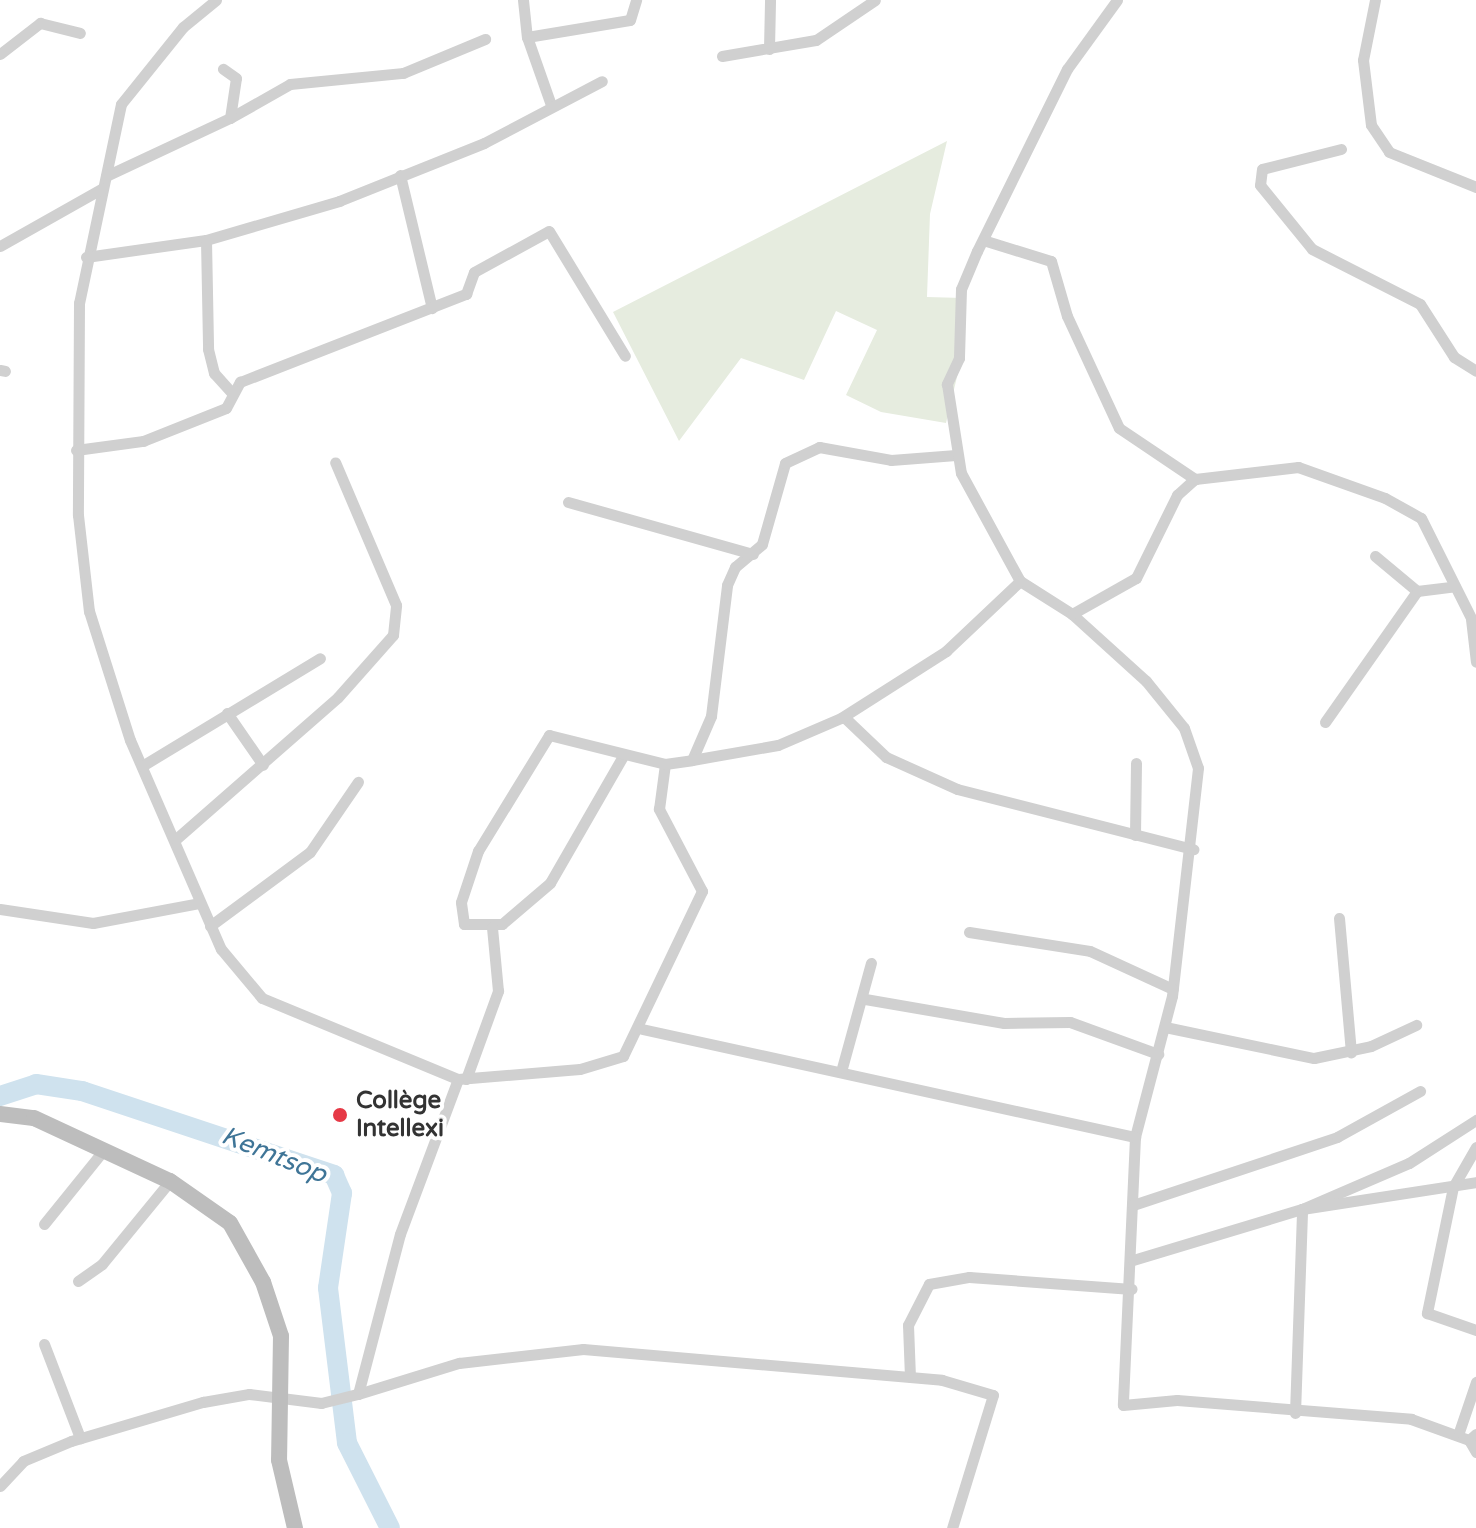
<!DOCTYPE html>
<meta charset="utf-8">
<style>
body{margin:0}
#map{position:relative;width:1476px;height:1528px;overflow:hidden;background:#fff;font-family:"Varela Round",sans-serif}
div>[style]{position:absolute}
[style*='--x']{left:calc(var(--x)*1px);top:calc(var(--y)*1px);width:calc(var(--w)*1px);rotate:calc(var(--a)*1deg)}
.green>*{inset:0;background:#e6ecdf}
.river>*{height:20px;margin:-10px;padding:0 10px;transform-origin:10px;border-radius:10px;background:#cfe2ee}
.street>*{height:11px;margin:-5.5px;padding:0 5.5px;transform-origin:5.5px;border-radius:5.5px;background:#d0d0d0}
.secondary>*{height:16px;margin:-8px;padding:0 8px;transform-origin:8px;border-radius:8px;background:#bdbdbd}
.dots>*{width:22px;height:22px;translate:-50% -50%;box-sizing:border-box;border:4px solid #fff;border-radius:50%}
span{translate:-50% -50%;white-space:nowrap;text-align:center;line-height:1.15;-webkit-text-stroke:8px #fff;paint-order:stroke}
.poi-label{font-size:24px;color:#333;font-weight:700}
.left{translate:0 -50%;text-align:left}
.water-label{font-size:26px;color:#3f7597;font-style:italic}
</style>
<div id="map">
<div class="green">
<div style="clip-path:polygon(947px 141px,930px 214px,927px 297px,963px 298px,961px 360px,946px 423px,881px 412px,846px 395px,877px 330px,836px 311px,804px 380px,741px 358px,679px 441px,613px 312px)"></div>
</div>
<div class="river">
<div style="--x:0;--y:1096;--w:38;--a:-18"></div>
<div style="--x:36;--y:1084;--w:47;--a:8.7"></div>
<div style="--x:82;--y:1091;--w:266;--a:18.4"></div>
<div style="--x:334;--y:1175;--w:20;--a:66"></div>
<div style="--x:342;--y:1193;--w:96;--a:98.4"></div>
<div style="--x:328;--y:1288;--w:156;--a:83"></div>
<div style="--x:347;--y:1443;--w:95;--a:63.2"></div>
</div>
<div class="street">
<div style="--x:216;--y:0;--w:43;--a:140.7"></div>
<div style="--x:183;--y:27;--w:99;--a:128.8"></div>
<div style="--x:121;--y:104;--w:203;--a:101.9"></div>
<div style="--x:79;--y:303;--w:212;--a:90.3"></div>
<div style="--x:78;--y:515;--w:97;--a:83.5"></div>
<div style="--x:89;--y:611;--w:135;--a:72.4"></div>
<div style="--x:130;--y:740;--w:228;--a:66.5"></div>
<div style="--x:221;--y:949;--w:64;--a:50.1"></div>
<div style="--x:262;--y:998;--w:212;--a:22.5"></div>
<div style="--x:458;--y:1079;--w:122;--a:-4.7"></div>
<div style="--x:580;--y:1069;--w:45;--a:-16.8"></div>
<div style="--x:623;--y:1056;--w:183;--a:-64.4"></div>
<div style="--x:702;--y:891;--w:93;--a:-117.7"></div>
<div style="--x:659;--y:809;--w:45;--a:-82.4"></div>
<div style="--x:665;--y:764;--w:27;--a:-8"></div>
<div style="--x:692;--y:760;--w:48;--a:-66.6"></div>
<div style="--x:711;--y:716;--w:132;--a:-83"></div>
<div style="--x:727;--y:585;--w:20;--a:-66"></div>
<div style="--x:735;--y:567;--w:35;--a:-40"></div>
<div style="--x:762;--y:544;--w:84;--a:-74.1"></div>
<div style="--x:785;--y:463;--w:38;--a:-25"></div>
<div style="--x:819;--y:447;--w:73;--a:10.2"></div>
<div style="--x:891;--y:460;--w:65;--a:-4.4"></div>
<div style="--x:523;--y:0;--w:37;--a:84"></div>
<div style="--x:1117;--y:0;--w:85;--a:125.9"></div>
<div style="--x:1067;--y:69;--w:203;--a:116.3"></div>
<div style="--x:977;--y:251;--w:41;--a:112.8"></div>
<div style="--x:961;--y:289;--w:69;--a:91.7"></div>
<div style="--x:959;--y:358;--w:29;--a:115"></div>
<div style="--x:947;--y:384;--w:90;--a:81.1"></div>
<div style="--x:961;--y:473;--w:123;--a:61.4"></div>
<div style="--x:1020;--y:581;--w:62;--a:32.4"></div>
<div style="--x:1072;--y:614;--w:100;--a:42.2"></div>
<div style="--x:1146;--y:681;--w:60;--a:51"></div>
<div style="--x:1184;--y:728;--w:42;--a:70.7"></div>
<div style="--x:1198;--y:768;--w:229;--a:96.5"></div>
<div style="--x:1172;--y:996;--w:146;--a:104.7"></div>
<div style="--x:1135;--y:1137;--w:268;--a:92.6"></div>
<div style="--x:1123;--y:1405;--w:54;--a:-5.3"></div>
<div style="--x:1177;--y:1400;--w:235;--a:4.6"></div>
<div style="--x:1411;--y:1419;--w:62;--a:19.9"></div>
<div style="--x:1375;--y:0;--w:61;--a:101.3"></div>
<div style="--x:1363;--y:60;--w:65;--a:83"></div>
<div style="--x:1371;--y:125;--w:32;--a:56"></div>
<div style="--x:1389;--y:152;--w:94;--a:21.9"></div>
<div style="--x:769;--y:49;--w:49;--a:-88.8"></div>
<div style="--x:0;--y:54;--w:51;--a:-37.8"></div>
<div style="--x:40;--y:23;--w:41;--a:14"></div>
<div style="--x:722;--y:56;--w:95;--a:-9.7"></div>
<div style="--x:816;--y:40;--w:71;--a:-34.1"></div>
<div style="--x:551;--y:105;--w:72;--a:-109.4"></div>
<div style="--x:527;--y:37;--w:104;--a:-9.4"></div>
<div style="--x:630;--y:20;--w:21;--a:-73"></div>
<div style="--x:230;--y:118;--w:69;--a:-29.5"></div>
<div style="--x:290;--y:84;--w:114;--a:-5.6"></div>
<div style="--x:403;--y:73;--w:89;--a:-22.5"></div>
<div style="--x:1341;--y:149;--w:81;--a:165.8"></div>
<div style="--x:1262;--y:169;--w:16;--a:97"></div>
<div style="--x:1260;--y:185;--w:82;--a:50.9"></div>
<div style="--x:1312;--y:249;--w:121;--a:27"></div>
<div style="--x:1420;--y:304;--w:63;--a:57.3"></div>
<div style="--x:1454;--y:357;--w:26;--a:32"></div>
<div style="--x:400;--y:175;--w:137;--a:76.5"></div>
<div style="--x:106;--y:176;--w:137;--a:-25.1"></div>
<div style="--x:230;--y:118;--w:40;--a:-81.5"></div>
<div style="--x:236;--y:78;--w:16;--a:-145"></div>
<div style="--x:206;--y:240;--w:109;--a:88.9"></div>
<div style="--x:208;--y:349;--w:25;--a:76"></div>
<div style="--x:214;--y:373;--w:25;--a:48"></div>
<div style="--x:983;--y:240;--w:71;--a:17.2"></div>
<div style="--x:1051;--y:261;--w:57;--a:73.8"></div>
<div style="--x:1067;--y:316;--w:123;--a:65.1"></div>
<div style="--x:1119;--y:428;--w:92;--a:33.9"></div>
<div style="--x:1195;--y:479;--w:104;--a:-6.6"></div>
<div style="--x:1298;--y:467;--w:92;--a:19.6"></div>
<div style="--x:1385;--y:498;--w:41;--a:29.1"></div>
<div style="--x:1421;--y:518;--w:123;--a:63.4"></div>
<div style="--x:0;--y:246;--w:118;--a:-29.4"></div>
<div style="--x:86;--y:257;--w:121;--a:-8.1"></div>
<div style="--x:206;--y:240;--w:139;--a:-16.3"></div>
<div style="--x:339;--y:201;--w:156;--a:-21.8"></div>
<div style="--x:484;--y:143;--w:133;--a:-27.7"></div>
<div style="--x:0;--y:370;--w:5;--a:11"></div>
<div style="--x:76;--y:450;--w:68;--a:-7.7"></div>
<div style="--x:143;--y:441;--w:89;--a:-21.7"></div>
<div style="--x:226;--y:408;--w:30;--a:-62"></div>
<div style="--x:240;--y:382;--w:243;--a:-21.3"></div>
<div style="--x:466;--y:294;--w:23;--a:-70"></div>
<div style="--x:474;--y:272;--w:85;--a:-28.7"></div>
<div style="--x:549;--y:231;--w:146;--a:58.7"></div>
<div style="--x:568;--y:502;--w:192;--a:15.7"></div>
<div style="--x:1375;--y:556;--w:55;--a:39.8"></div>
<div style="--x:1072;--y:614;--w:73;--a:-29.4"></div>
<div style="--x:1136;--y:578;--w:93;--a:-63.7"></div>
<div style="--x:1177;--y:495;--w:24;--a:-42"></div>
<div style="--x:1471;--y:619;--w:43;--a:83.4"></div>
<div style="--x:227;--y:713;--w:63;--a:55.3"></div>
<div style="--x:844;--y:717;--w:58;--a:43.6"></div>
<div style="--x:886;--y:757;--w:78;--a:24.3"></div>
<div style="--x:957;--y:789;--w:244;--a:14.3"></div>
<div style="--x:1325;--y:722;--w:160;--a:-54.9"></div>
<div style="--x:1417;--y:591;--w:38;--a:-7"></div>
<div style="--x:623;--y:756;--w:146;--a:119.9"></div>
<div style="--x:550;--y:883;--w:63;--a:139.5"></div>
<div style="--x:502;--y:924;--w:38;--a:180"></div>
<div style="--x:464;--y:924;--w:22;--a:-98"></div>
<div style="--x:461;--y:902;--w:54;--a:-71.6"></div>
<div style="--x:478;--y:851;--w:136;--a:-58.5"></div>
<div style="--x:549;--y:735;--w:120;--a:14"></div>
<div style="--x:692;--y:760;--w:87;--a:-9.9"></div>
<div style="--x:778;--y:745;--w:69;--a:-23.2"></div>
<div style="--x:841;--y:718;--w:125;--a:-32.5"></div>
<div style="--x:946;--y:651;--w:102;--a:-43.4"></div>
<div style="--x:142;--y:766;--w:208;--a:-31.2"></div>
<div style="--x:1135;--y:835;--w:72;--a:-89.2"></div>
<div style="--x:176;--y:839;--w:215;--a:-41.2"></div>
<div style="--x:338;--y:697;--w:83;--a:-48.4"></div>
<div style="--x:393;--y:635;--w:30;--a:-84"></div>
<div style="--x:396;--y:605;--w:155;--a:-113.1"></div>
<div style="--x:0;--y:909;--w:94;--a:8.6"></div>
<div style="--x:93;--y:923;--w:109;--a:-10.6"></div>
<div style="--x:1339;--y:918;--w:135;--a:84.9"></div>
<div style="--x:210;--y:926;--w:124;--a:-36.5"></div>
<div style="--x:310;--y:852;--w:85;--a:-55.6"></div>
<div style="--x:969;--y:932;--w:122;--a:8.9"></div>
<div style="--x:1090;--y:951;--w:91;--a:24.6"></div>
<div style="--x:865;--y:999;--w:141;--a:9.8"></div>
<div style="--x:1004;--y:1023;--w:66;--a:-0.9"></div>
<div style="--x:1070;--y:1022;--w:94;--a:20"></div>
<div style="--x:1165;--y:1027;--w:152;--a:11.8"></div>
<div style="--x:1314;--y:1058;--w:58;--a:-11.9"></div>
<div style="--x:1371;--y:1046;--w:50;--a:-25"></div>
<div style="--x:642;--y:1029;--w:505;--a:12.36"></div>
<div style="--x:842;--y:1068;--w:109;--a:-74.6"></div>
<div style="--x:466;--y:1079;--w:94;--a:-70"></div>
<div style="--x:498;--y:991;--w:64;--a:-95.4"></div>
<div style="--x:1476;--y:1147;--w:46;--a:119.9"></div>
<div style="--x:1453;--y:1187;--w:129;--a:101.7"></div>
<div style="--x:1427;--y:1313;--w:52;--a:19.1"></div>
<div style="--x:1133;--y:1205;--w:215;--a:-18.4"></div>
<div style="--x:1337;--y:1137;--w:95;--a:-29"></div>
<div style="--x:44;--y:1224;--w:94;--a:-51.1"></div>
<div style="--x:1133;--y:1260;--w:177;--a:-16.8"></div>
<div style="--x:1302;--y:1209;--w:116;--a:-23.3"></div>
<div style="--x:1409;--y:1163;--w:80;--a:-32.7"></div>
<div style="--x:78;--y:1281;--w:29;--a:-35"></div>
<div style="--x:102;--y:1264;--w:107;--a:-50.7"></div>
<div style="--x:44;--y:1344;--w:101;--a:69"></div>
<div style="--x:910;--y:1377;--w:52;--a:-92.2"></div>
<div style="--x:908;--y:1325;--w:46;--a:-62.9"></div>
<div style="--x:929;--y:1284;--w:41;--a:-9.9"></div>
<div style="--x:969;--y:1277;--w:163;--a:4.2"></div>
<div style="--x:358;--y:1394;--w:106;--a:-17.1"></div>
<div style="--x:459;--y:1363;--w:125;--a:-6.4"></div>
<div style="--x:583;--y:1349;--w:360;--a:4.9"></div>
<div style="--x:942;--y:1380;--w:53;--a:16.4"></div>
<div style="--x:993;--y:1395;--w:139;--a:107.1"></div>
<div style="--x:1295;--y:1413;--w:204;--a:-88"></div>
<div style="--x:1302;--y:1209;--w:176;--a:-8.8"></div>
<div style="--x:1459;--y:1432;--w:53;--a:-71.2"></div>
<div style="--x:1476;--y:1434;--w:9;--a:139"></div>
<div style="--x:1469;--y:1440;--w:14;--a:60"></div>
<div style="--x:0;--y:1486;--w:34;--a:-47"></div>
<div style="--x:23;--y:1461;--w:52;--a:-22.6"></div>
<div style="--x:71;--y:1441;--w:138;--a:-16.5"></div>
<div style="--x:203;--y:1402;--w:47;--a:-9.9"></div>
<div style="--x:249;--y:1394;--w:73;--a:7.1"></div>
<div style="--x:321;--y:1403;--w:38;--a:-14"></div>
<div style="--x:358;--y:1394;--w:165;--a:-75.3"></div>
<div style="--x:400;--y:1234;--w:165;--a:-69.5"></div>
</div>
<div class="secondary">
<div style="--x:0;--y:1114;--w:34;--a:7"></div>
<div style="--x:34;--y:1118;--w:150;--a:24.9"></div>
<div style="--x:170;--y:1181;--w:73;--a:35"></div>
<div style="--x:230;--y:1223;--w:68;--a:60.8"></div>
<div style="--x:263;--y:1282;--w:57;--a:71.6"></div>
<div style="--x:281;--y:1336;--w:124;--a:90.9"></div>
<div style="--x:279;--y:1460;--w:70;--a:76.8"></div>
</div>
<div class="dots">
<div style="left:340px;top:1115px;background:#e63946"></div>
</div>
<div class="poi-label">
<span class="left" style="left:356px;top:1115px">Collège<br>Intellexi</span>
</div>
<div class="water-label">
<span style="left:274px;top:1155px;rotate:22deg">Kemtsop</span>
</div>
</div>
